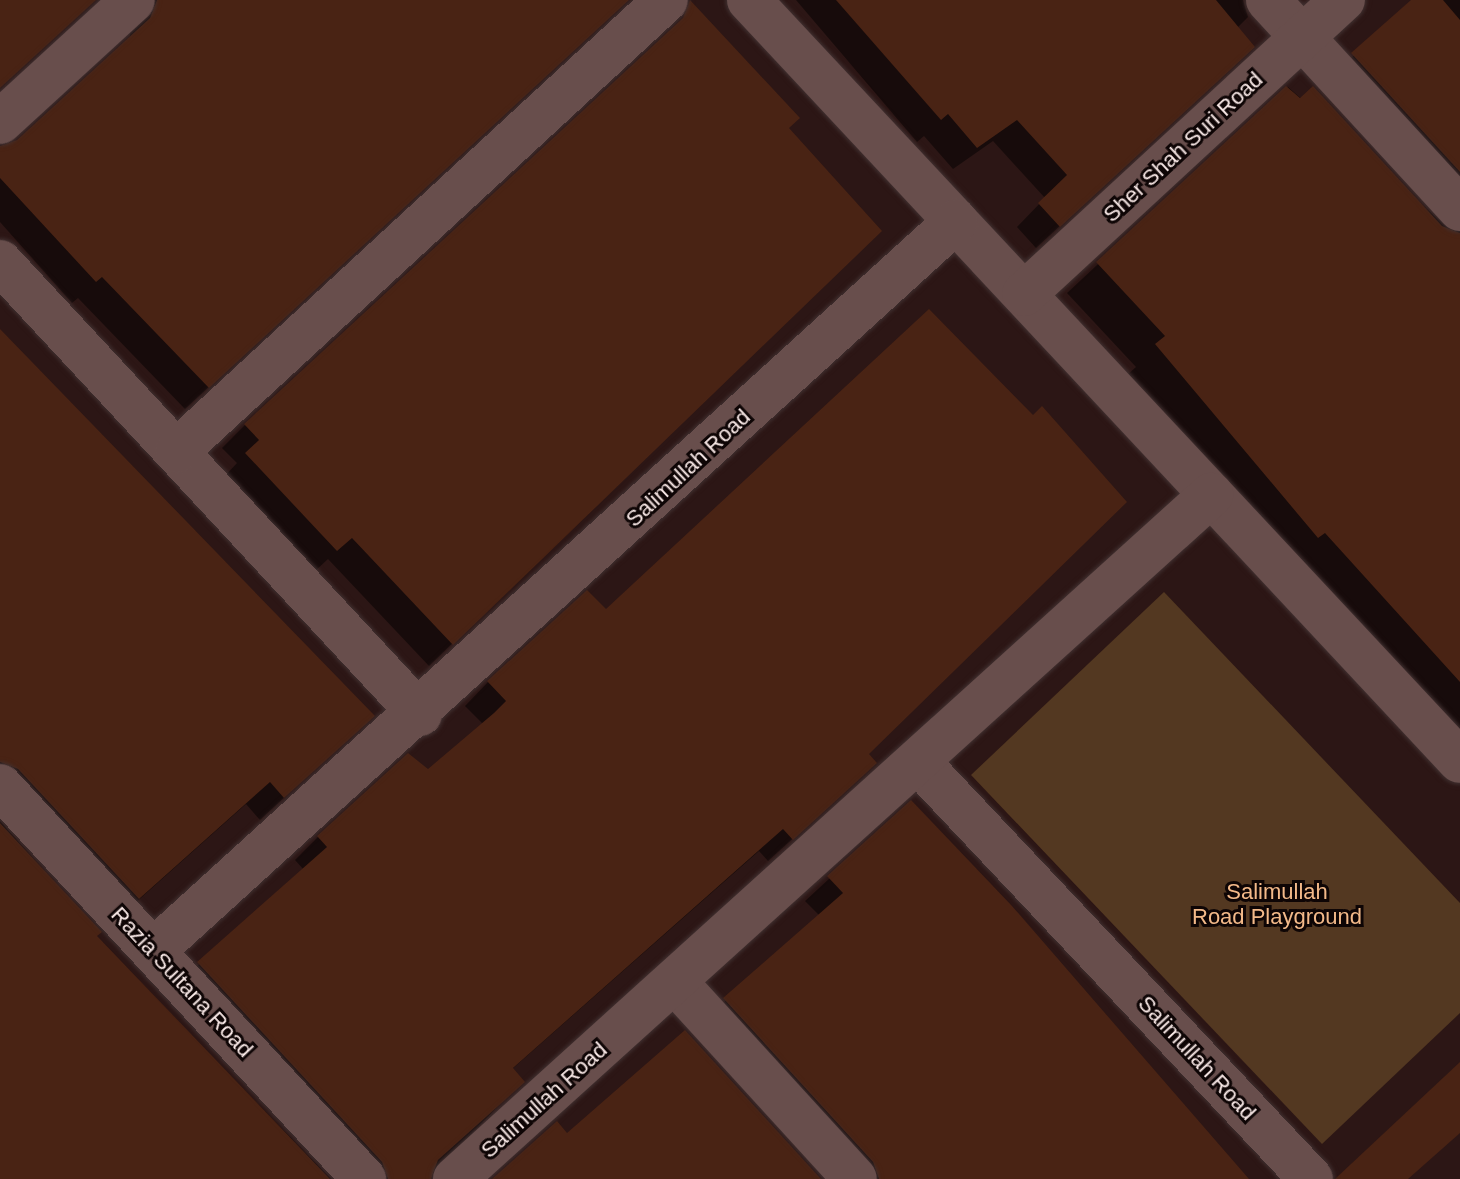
<!DOCTYPE html>
<style>
body{margin:0}
#map{position:relative;width:1460px;height:1179px;overflow:hidden;background:#2c1615;font-family:Arial,sans-serif}
div>[style]{position:absolute}
[style*='--x']{left:calc(var(--x)*1px);top:calc(var(--y)*1px);width:calc(var(--w)*1px);rotate:calc(var(--a)*1deg)}
.green>*{inset:0;background:#533821}
.shadow>*{inset:0;background:#0007}
.building>*{inset:0;background:#492314}
.roads{filter:drop-shadow(0 0 2px #413131) drop-shadow(0 0 2px #413131)}
.minor>*{height:44px;margin:-22px;padding:0 22px;transform-origin:22px;border-radius:22px;background:#684e4c}
span{translate:-50% -50%;white-space:nowrap;text-align:center;line-height:1.15;-webkit-text-stroke:6px #0e0505;paint-order:stroke}
.street-label{font-size:22px;color:#faeae8}
.park-label{font-size:22px;color:#f3b989}
</style>
<div id="map">
<div class="green">
<div style="clip-path:polygon(1164px 592px,1460px 903px,1460px 1013px,1322px 1144px,971px 775px)"></div>
</div>
<div class="shadow">
<div style="clip-path:polygon(119px 0,627px 0,185px 409px,78px 298px,72px 303px,0 222px,0 146px,18px 142px,130px 39px,130px 7px)"></div>
<div style="clip-path:polygon(796px 0,1243px 0,1248px 17px,1236px 29px,1229px 70px,1036px 248px,1017px 227px,1045px 198px,993px 141px,953px 169px,924px 136px,917px 142px)"></div>
<div style="clip-path:polygon(1414px 0,1460px 0,1460px 747px,1126px 376px,1136px 367px,1067px 293px,1288px 87px,1453px 232px,1322px 85px)"></div>
<div style="clip-path:polygon(787px 129px,856px 254px,429px 666px,328px 559px,313px 573px,223px 478px,237px 463px,222px 448px,245px 425px)"></div>
<div style="clip-path:polygon(0 331px,372px 716px,260px 820px,246px 804px,115px 921px,0 797px)"></div>
<div style="clip-path:polygon(606px 612px,866px 755px,851px 786px,768px 861px,759px 851px,511px 1070px,499px 1105px,429px 1179px,353px 1179px,175px 986px,304px 870px,295px 860px,318px 837px,428px 772px,483px 724px,465px 706px,488px 682px)"></div>
<div style="clip-path:polygon(911px 803px,1247px 1179px,845px 1179px,702px 1022px,820px 916px,805px 901px)"></div>
<div style="clip-path:polygon(0 821px,99px 932px,95px 937px,331px 1179px,0 1179px)"></div>
</div>
<div class="building">
<div style="clip-path:polygon(0 0,96px 0,0 88px)"></div>
<div style="clip-path:polygon(157px 0,629px 0,209px 388px,102px 277px,96px 282px,0 178px,0 146px,17px 140px,150px 18px)"></div>
<div style="clip-path:polygon(690px 0,800px 118px,789px 128px,882px 231px,453px 645px,352px 538px,337px 551px,245px 453px,259px 440px,244px 424px,683px 18px)"></div>
<div style="clip-path:polygon(836px 0,1216px 0,1255px 47px,1060px 227px,1038px 203px,1067px 175px,1017px 120px,977px 148px,948px 114px,941px 120px)"></div>
<div style="clip-path:polygon(1411px 0,1443px 0,1460px 20px,1460px 172px,1351px 53px)"></div>
<div style="clip-path:polygon(1286px 86px,1300px 98px,1313px 86px,1442px 226px,1460px 233px,1460px 682px,1325px 533px,1318px 538px,1155px 344px,1165px 336px,1096px 262px)"></div>
<div style="clip-path:polygon(929px 309px,1033px 415px,1042px 406px,1127px 502px,869px 754px,877px 763px,793px 840px,783px 829px,513px 1068px,525px 1082px,438px 1160px,431px 1179px,388px 1179px,382px 1162px,197px 962px,327px 847px,317px 836px,408px 753px,428px 769px,494px 713px,506px 701px,487px 681px,587px 590px,606px 609px)"></div>
<div style="clip-path:polygon(0 329px,375px 716px,284px 798px,270px 782px,139px 899px,18px 769px,0 762px)"></div>
<div style="clip-path:polygon(911px 800px,1012px 906px,1249px 1179px,879px 1179px,873px 1162px,723px 998px,843px 893px,827px 876px)"></div>
<div style="clip-path:polygon(0 823px,102px 932px,97px 936px,330px 1179px,0 1179px)"></div>
<div style="clip-path:polygon(685px 1030px,821px 1179px,492px 1179px,557px 1121px,567px 1133px)"></div>
<div style="clip-path:polygon(1460px 1062px,1460px 1133px,1408px 1179px,1335px 1179px)"></div>
</div>
<div class="roads">
<div class="minor">
<div style="--x:749;--y:0;--w:1041;--a:46.95"></div>
<div style="--x:1268;--y:0;--w:284;--a:47.4"></div>
<div style="--x:0;--y:122;--w:180;--a:-42.5"></div>
<div style="--x:0;--y:262;--w:617;--a:47.1"></div>
<div style="--x:1024;--y:294;--w:434;--a:-42.7"></div>
<div style="--x:177;--y:451;--w:665;--a:-42.69"></div>
<div style="--x:918;--y:762;--w:573;--a:46.7"></div>
<div style="--x:0;--y:786;--w:536;--a:47.19"></div>
<div style="--x:153;--y:951;--w:1085;--a:-42.27"></div>
<div style="--x:676;--y:983;--w:265;--a:47.6"></div>
<div style="--x:455;--y:1179;--w:1020;--a:-42.14"></div>
</div>
</div>
<div class="street-label">
<span style="left:1183px;top:147px;rotate:-43deg">Sher Shah Suri Road</span>
<span style="left:688px;top:468px;rotate:-43deg">Salimullah Road</span>
<span style="left:182px;top:982px;rotate:47deg">Razia Sultana Road</span>
<span style="left:1197px;top:1058px;rotate:47deg">Salimullah Road</span>
<span style="left:544px;top:1100px;rotate:-42deg">Salimullah Road</span>
</div>
<div class="park-label">
<span style="left:1277px;top:904px">Salimullah<br>Road Playground</span>
</div>
</div>
